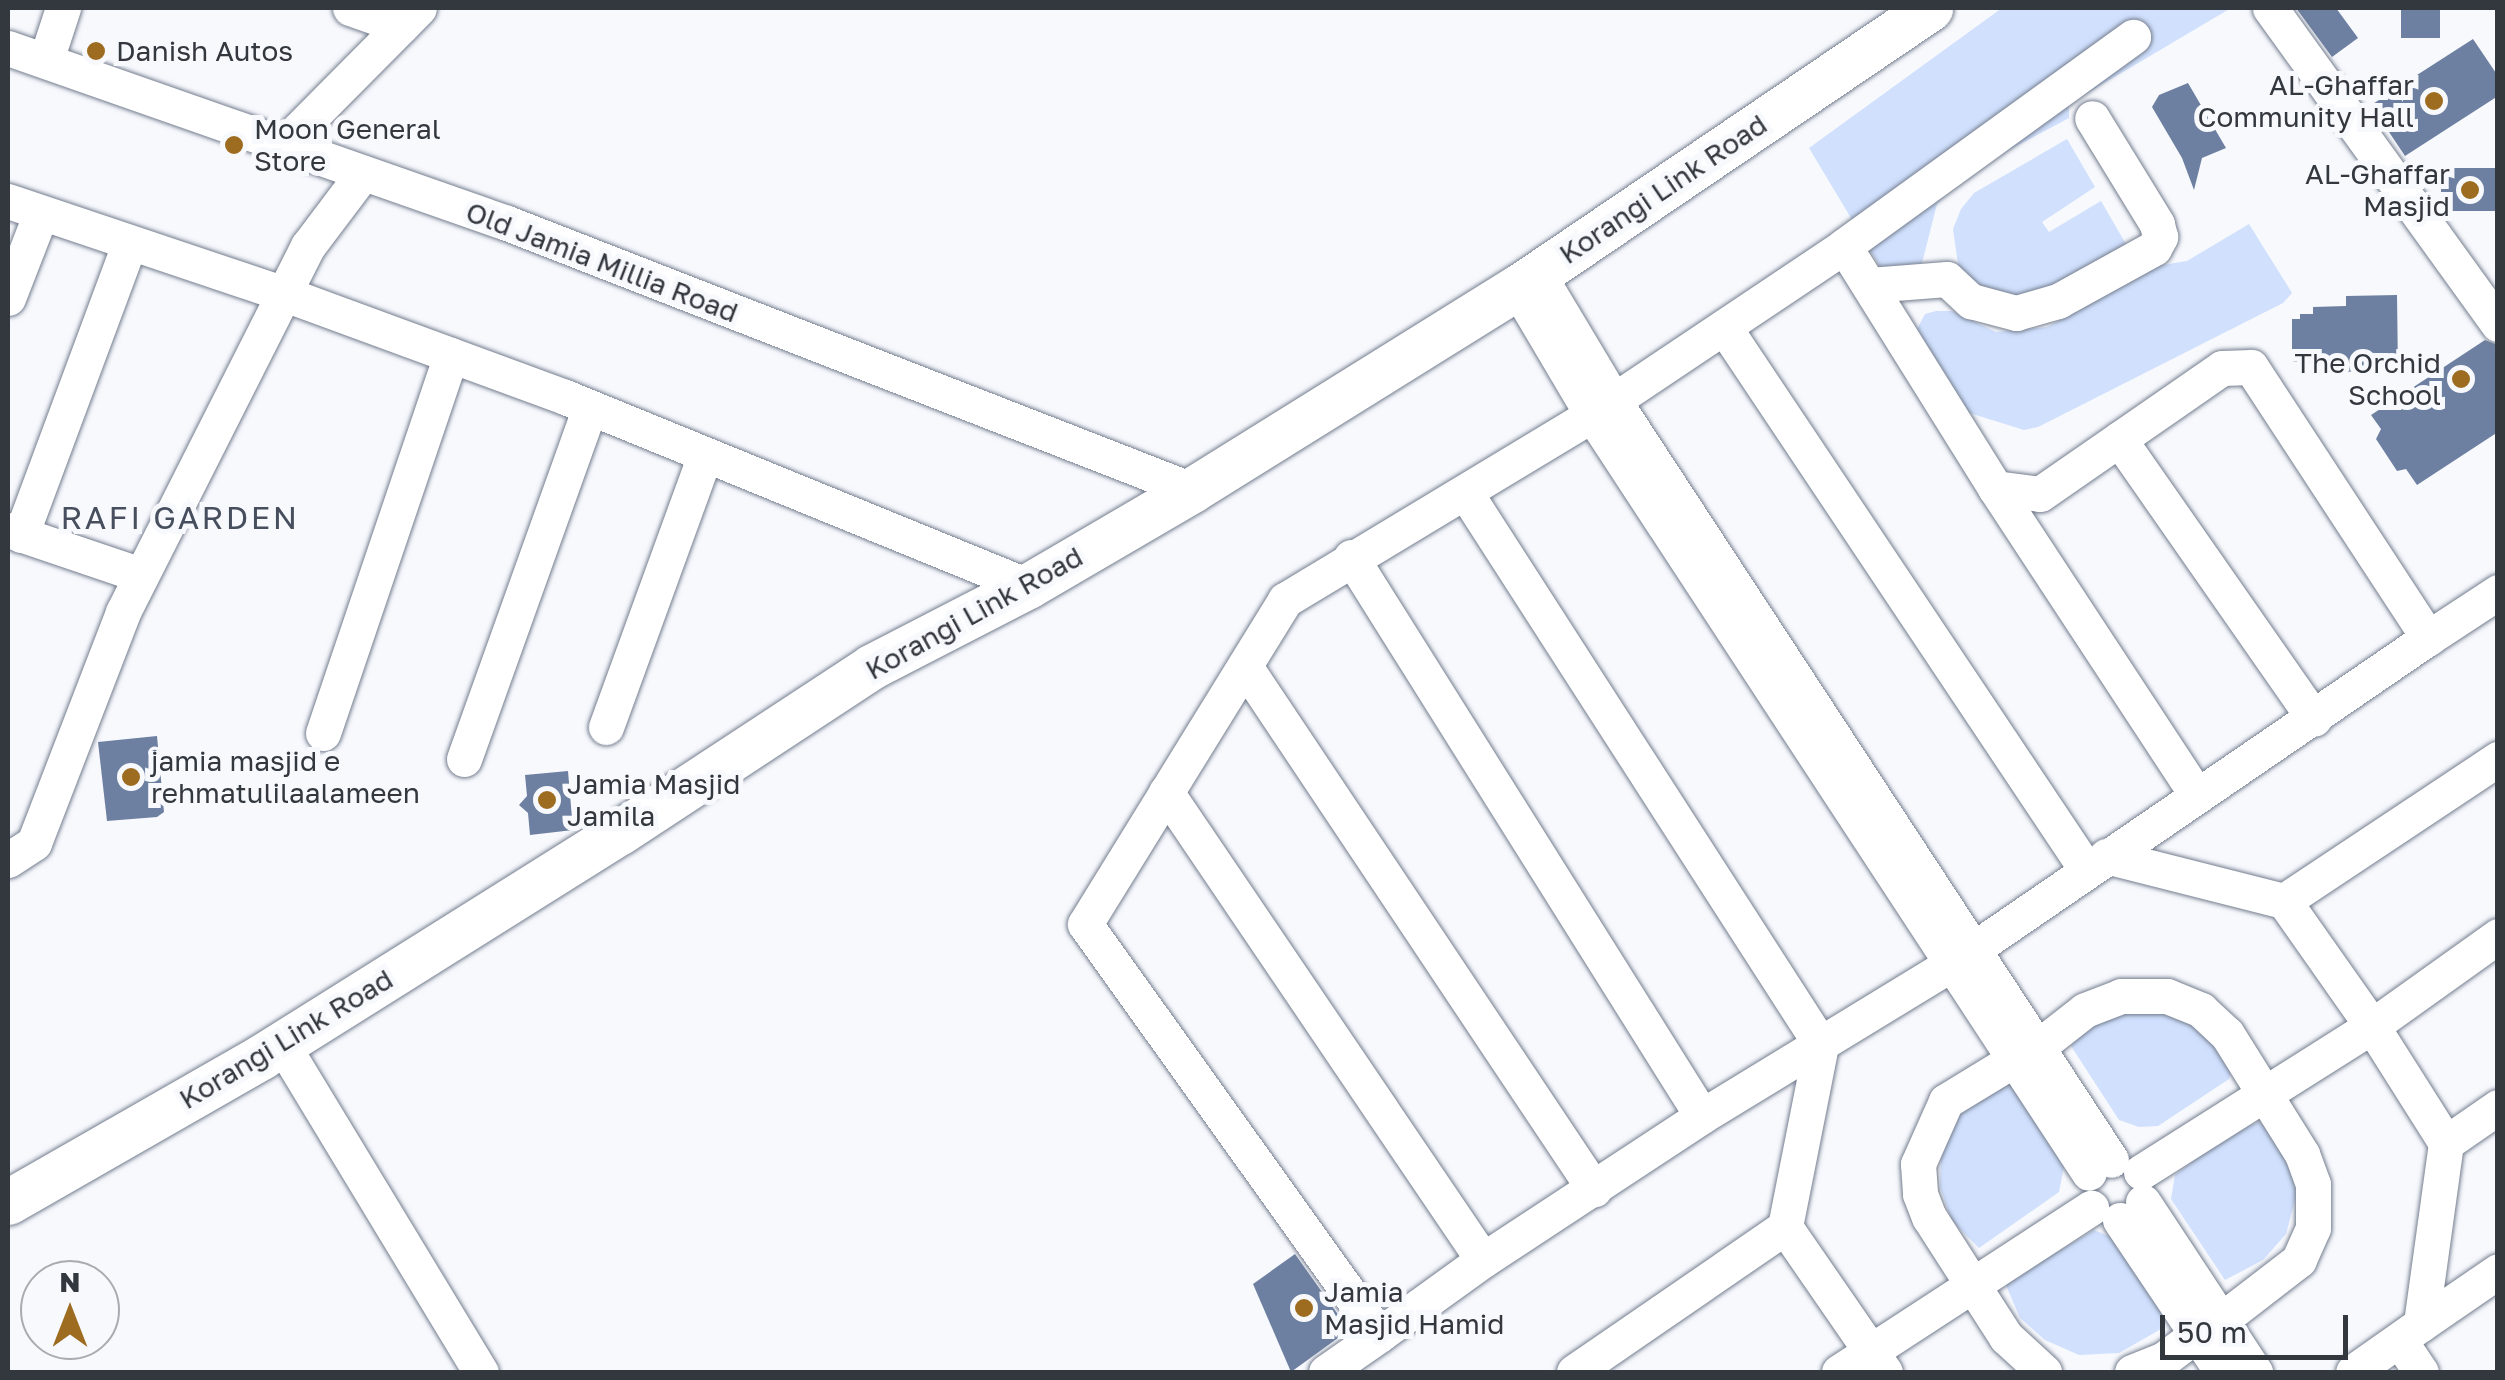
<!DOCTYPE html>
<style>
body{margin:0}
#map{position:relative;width:2505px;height:1380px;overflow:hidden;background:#f7f9fd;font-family:"Golos Text",sans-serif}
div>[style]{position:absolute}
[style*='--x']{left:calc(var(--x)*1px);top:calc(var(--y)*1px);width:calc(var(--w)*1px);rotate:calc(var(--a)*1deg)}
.green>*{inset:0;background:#d0e0fd}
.building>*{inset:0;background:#6e80a1;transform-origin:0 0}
.roads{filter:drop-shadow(0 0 2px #747d8e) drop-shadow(0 0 2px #747d8e)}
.minor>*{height:35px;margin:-17.5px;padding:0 17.5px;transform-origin:17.5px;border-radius:17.5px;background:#fff}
.major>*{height:45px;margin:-22.5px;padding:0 22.5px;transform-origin:22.5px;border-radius:22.5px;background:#fff}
.dots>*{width:28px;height:28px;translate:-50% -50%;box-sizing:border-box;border:5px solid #f7f9fd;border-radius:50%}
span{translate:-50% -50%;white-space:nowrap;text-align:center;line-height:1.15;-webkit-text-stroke:10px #f7f9fd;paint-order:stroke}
.poi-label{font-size:28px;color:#33373e}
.left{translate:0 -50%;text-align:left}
.right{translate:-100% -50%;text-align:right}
.street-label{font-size:28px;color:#33373e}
.quarter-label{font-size:32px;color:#474f5f;letter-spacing:2.5px}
.frame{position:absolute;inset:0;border:10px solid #33373e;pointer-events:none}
.north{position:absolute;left:20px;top:1260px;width:100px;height:100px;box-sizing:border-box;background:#f7f9fd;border:2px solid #a9abb1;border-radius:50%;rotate:0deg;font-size:28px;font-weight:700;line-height:40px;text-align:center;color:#33373e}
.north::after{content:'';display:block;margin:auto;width:35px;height:45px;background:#9d6c20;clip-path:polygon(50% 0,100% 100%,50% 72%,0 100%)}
.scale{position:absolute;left:2160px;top:1315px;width:188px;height:45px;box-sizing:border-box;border:5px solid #33373e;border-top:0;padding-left:12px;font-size:30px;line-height:35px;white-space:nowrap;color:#33373e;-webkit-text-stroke:8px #f7f9fd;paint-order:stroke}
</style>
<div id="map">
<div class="green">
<div style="clip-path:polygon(2002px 8px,2231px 8px,2069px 104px,2069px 118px,1959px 177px,1937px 204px,1922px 263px,1899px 298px,1809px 148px)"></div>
<div style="clip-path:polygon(2067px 139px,2095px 187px,2042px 222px,2049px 232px,2101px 201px,2130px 251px,2033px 303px,1990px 300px,1959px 271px,1953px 229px,1961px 209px,1974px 193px)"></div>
<div style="clip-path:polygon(2249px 224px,2292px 293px,2283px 303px,2038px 427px,2024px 430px,1960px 410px,1917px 329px,1925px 314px,1936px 311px,1952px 311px,1996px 332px,2047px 327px,2162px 265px,2187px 261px)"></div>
<div style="clip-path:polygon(2173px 1011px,2204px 1027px,2231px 1072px,2229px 1079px,2158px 1126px,2139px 1127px,2119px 1120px,2071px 1046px,2082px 1029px,2105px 1012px)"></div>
<div style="clip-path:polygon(2009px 1080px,2065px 1161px,2059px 1192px,1979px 1248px,1952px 1221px,1940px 1187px,1941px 1150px,1955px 1116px)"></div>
<div style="clip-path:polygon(2259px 1122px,2275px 1133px,2293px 1165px,2296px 1196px,2286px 1234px,2263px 1260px,2225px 1280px,2171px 1199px,2175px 1175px,2225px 1137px)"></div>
<div style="clip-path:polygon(2094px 1230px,2116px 1239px,2165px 1313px,2161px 1329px,2119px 1353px,2079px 1355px,2045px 1340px,2020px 1318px,2005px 1283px)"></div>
</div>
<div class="building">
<div style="clip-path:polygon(2296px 8px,2336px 8px,2358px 38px,2332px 57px)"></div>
<div style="left:2401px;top:8px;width:39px;height:30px"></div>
<div style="clip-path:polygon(2473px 39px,2498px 76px,2498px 96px,2405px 156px,2371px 105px,2395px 90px,2403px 102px,2403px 84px)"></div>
<div style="clip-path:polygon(2188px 83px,2226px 148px,2202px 158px,2194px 190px,2182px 158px,2152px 107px,2159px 95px)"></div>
<div style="left:2441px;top:168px;width:57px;height:43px"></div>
<div style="clip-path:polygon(2397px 295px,2398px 371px,2319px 372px,2319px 365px,2292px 361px,2292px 319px,2300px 319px,2300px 314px,2313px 314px,2313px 307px,2346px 306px,2346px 296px)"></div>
<div style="clip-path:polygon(2485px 340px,2498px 345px,2498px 432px,2417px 485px,2406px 469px,2397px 471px,2376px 439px,2381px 429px,2371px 415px)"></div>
<div style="clip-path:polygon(157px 736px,164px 812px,157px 817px,107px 821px,98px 742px)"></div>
<div style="clip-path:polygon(568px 771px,573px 830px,530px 835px,528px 813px,519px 805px,527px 796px,525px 775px)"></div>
<div style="clip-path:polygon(1295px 1254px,1349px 1330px,1291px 1372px,1253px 1284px)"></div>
</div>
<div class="roads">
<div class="minor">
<div style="--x:350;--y:8;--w:54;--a:19.4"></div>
<div style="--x:2270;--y:8;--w:390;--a:54.2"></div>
<div style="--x:8;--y:48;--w:529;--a:19.33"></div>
<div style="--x:507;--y:223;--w:735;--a:21.29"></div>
<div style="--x:46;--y:60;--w:55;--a:-71.9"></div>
<div style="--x:285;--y:143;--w:190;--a:-45.2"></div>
<div style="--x:8;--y:201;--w:292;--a:18.6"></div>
<div style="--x:285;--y:294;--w:298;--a:20.2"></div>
<div style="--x:565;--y:397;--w:500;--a:22.21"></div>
<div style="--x:1844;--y:246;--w:357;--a:-35.9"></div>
<div style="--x:1538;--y:274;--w:148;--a:59.1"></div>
<div style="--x:1614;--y:401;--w:907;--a:56.78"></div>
<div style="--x:1869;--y:285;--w:78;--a:-4.4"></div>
<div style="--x:1947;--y:279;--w:33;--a:43"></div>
<div style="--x:1971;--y:301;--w:47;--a:14.9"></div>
<div style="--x:2016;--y:313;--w:44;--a:-15.9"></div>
<div style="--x:2058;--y:301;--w:110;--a:-28.9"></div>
<div style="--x:2154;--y:248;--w:13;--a:-61"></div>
<div style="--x:2160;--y:237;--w:13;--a:-103"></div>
<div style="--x:2157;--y:224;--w:124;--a:-121.5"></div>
<div style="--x:1517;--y:288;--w:147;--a:59.4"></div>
<div style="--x:1592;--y:415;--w:906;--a:56.75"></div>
<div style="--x:8;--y:298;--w:91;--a:-68.8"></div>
<div style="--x:1724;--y:327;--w:652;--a:56.26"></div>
<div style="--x:2119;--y:439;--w:341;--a:55.1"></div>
<div style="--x:1995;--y:488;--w:367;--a:56.7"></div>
<div style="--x:1465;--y:492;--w:658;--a:57.23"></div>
<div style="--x:1821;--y:1045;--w:186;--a:101.2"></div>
<div style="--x:8;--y:530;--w:140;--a:18.7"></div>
<div style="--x:21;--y:535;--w:310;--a:-69.6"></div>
<div style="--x:1351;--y:557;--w:660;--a:57.88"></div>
<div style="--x:1246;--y:668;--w:627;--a:56.26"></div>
<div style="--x:606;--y:727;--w:289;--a:-70"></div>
<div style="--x:323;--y:733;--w:399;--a:-71.3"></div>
<div style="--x:464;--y:759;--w:373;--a:-70.3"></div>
<div style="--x:1166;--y:792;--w:565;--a:55.89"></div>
<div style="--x:1483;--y:1260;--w:128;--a:144.2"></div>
<div style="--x:2106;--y:856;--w:184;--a:14.2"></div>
<div style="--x:2284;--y:901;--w:153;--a:54.9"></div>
<div style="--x:2372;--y:1026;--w:138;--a:57.7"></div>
<div style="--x:2446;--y:1143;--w:183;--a:97.9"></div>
<div style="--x:2421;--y:1324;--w:83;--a:144.8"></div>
<div style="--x:8;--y:860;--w:31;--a:-33"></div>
<div style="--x:34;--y:843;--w:248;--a:-68.9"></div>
<div style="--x:123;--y:612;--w:410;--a:-63.2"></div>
<div style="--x:308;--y:246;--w:91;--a:-53"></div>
<div style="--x:2284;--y:901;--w:257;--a:-33.6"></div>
<div style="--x:282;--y:1044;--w:384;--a:58.8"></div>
<div style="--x:2039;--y:1046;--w:58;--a:-38"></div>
<div style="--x:2085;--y:1010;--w:39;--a:-21"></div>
<div style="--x:2121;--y:996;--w:46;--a:0"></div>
<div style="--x:2167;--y:996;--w:37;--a:22"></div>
<div style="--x:2201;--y:1010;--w:35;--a:43"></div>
<div style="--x:2227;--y:1034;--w:142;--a:58"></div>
<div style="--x:2302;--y:1154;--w:32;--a:70"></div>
<div style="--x:2313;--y:1184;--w:44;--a:90"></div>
<div style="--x:2313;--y:1228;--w:35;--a:114"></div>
<div style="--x:2299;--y:1260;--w:98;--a:142.4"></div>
<div style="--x:2015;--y:1059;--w:81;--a:148.7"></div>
<div style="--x:1946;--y:1101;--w:69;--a:114"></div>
<div style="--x:1918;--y:1164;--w:30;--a:86"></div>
<div style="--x:1920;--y:1194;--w:25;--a:69"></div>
<div style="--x:1929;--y:1217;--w:143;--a:57.3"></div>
<div style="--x:2006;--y:1337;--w:52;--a:42.6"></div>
<div style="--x:2446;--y:1143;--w:63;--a:-34.7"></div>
<div style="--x:2141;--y:1172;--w:273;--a:-32.3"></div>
<div style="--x:2372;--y:1026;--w:155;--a:-35.5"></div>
<div style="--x:2143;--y:1202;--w:204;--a:56.6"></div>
<div style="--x:2120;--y:1220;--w:183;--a:56.1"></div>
<div style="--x:1483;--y:1260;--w:262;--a:-33.3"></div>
<div style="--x:1702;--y:1116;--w:294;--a:-31.4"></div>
<div style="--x:1953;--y:963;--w:576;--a:-34.38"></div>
<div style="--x:2421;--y:1324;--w:93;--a:-34.5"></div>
<div style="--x:2400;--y:1341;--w:37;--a:56"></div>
<div style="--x:1326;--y:1372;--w:65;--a:-34.9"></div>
<div style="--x:1379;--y:1335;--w:505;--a:-125.58"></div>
<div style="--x:1085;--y:924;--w:381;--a:-58.3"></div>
<div style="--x:1285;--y:600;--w:358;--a:-31.1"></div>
<div style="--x:1592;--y:415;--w:303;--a:-33.8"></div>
<div style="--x:1844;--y:246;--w:285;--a:58"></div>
<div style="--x:1995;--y:488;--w:45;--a:7.6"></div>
<div style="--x:2040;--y:494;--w:221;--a:-34.7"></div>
<div style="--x:2222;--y:368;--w:29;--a:-2"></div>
<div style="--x:2251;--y:367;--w:324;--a:56.8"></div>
<div style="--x:2428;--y:638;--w:84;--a:-33.3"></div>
<div style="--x:1574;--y:1372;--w:256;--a:-34.5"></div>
<div style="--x:1785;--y:1227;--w:176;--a:55.4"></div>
<div style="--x:1839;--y:1372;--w:301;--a:-33.1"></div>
<div style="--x:2132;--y:1372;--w:35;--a:-22"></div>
<div style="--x:2164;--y:1359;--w:40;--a:-37"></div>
</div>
<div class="major">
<div style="--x:8;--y:1202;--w:292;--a:-29.8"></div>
<div style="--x:261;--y:1057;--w:424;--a:-32.1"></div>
<div style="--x:620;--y:832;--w:300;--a:-33.3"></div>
<div style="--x:871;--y:667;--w:177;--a:-27.3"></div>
<div style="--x:1028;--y:586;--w:190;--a:-30.3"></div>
<div style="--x:1192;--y:490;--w:383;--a:-31.9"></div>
<div style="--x:1517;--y:288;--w:499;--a:-34.1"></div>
</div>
</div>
<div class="dots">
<div style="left:96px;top:51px;background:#9d6c20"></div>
<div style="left:2434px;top:101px;background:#9d6c20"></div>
<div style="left:234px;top:145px;background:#9d6c20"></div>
<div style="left:2470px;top:190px;background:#9d6c20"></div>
<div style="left:2461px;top:379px;background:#9d6c20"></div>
<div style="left:131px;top:777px;background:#9d6c20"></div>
<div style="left:547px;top:800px;background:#9d6c20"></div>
<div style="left:1304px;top:1308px;background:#9d6c20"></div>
</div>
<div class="poi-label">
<span class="left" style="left:116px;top:51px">Danish Autos</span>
<span class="right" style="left:2414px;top:101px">AL-Ghaffar<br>Community Hall</span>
<span class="left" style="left:254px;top:145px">Moon General<br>Store</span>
<span class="right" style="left:2450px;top:190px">AL-Ghaffar<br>Masjid</span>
<span class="right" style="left:2441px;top:379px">The Orchid<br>School</span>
<span class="left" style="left:151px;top:777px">jamia masjid e<br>rehmatulilaalameen</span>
<span class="left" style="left:567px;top:800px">Jamia Masjid<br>Jamila</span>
<span class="left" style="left:1324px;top:1308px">Jamia<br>Masjid Hamid</span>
</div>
<div class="street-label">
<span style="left:1663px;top:189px;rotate:-34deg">Korangi Link Road</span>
<span style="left:602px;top:262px;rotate:21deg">Old Jamia Millia Road</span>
<span style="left:974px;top:613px;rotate:-29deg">Korangi Link Road</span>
<span style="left:286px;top:1039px;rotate:-31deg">Korangi Link Road</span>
</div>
<div class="quarter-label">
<span style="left:180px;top:517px">RAFI GARDEN</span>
</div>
<div class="frame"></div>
<div class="north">N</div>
<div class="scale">50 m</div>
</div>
